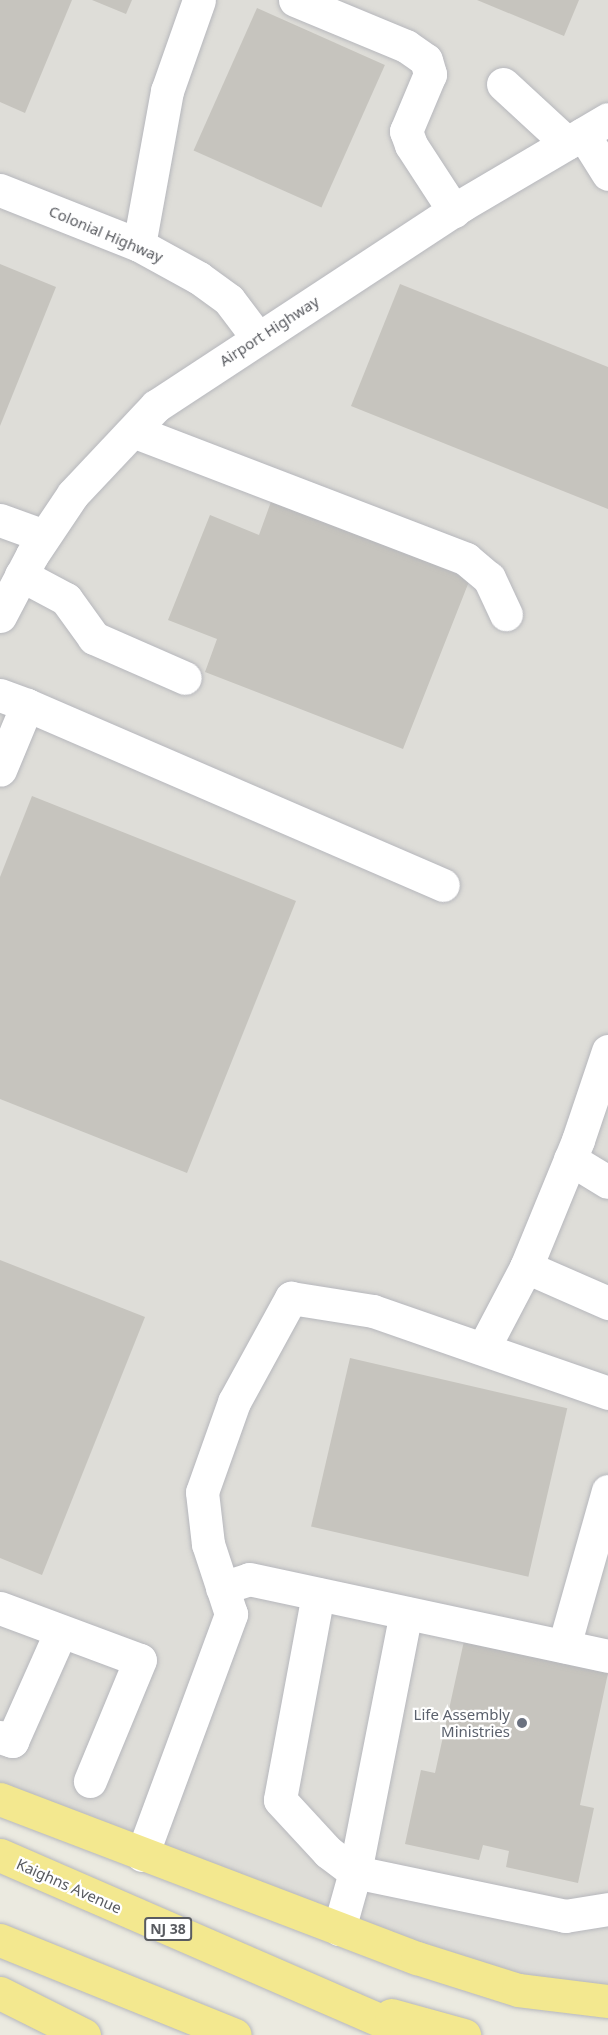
<!DOCTYPE html>
<style>
body{margin:0}
#map{position:relative;width:608px;height:2035px;overflow:hidden;background:#ebeae0;font-family:"Noto Sans",sans-serif}
div>[style]{position:absolute}
[style*='--x']{left:calc(var(--x)*1px);top:calc(var(--y)*1px);width:calc(var(--w)*1px);rotate:calc(var(--a)*1deg)}
.industrial>*{inset:0;background:#deddd8}
.building>*{inset:0;background:#c6c4be;transform-origin:0 0}
.roads{filter:drop-shadow(0 0 2px #b6b7bc) drop-shadow(0 0 2px #b6b7bc)}
.minor>*{height:33px;margin:-16.5px;padding:0 16.5px;transform-origin:16.5px;border-radius:16.5px;background:#fff}
.highway>*{height:33px;margin:-16.5px;padding:0 16.5px;transform-origin:16.5px;border-radius:16.5px;background:#f3e88f}
.dots>*{width:16px;height:16px;translate:-50% -50%;box-sizing:border-box;border:3px solid #fff;border-radius:50%}
span{translate:-50% -50%;white-space:nowrap;text-align:center;line-height:1.15;-webkit-text-stroke:4.5px #fff;paint-order:stroke}
.shield-label span{padding:2px 4px;background:#fff;border:2px solid;border-radius:4px;-webkit-text-stroke-width:0}
.shield-label{font-size:14px;color:#595b60;font-weight:700}
.street-label{font-size:15px;color:#595b60}
.worship-label{font-size:15px;color:#5b616d}
.right{translate:-100% -50%;text-align:right}
</style>
<div id="map">
<div class="industrial">
<div style="clip-path:polygon(0 0,608px 0,608px 2001px,595px 2002px,0 1799px)"></div>
</div>
<div class="building">
<div style="clip-path:polygon(0 0,72px 0,25px 113px,0 102px)"></div>
<div style="clip-path:polygon(92px 0,132px 0,126px 14px)"></div>
<div style="clip-path:polygon(477px 0,579px 0,564px 36px)"></div>
<div style="left:257px;top:8px;width:140px;height:156px;rotate:24deg"></div>
<div style="clip-path:polygon(0 264px,56px 287px,0 426px)"></div>
<div style="clip-path:polygon(400px 284px,608px 367px,608px 509px,351px 406px)"></div>
<div style="clip-path:polygon(272px 499px,470px 579px,403px 749px,205px 672px,217px 639px,168px 620px,210px 515px,259px 535px)"></div>
<div style="clip-path:polygon(32px 796px,296px 901px,187px 1173px,0 1099px,0 877px)"></div>
<div style="clip-path:polygon(0 1260px,145px 1317px,42px 1575px,0 1558px)"></div>
<div style="left:350px;top:1358px;width:223px;height:173px;rotate:13deg"></div>
<div style="clip-path:polygon(464px 1641px,608px 1673px,580px 1805px,594px 1808px,578px 1883px,506px 1867px,509px 1851px,483px 1845px,479px 1860px,405px 1844px,421px 1770px,435px 1773px)"></div>
</div>
<div class="roads">
<div class="minor">
<div style="--x:295;--y:0;--w:120;--a:22.5"></div>
<div style="--x:406;--y:46;--w:24;--a:35"></div>
<div style="--x:426;--y:60;--w:15;--a:74"></div>
<div style="--x:430;--y:74;--w:62;--a:112.8"></div>
<div style="--x:406;--y:131;--w:15;--a:70"></div>
<div style="--x:411;--y:145;--w:79;--a:56.9"></div>
<div style="--x:503;--y:84;--w:87;--a:42.7"></div>
<div style="--x:583;--y:134;--w:47;--a:58"></div>
<div style="--x:0;--y:190;--w:149;--a:21.6"></div>
<div style="--x:139;--y:245;--w:68;--a:28.8"></div>
<div style="--x:199;--y:278;--w:37;--a:36"></div>
<div style="--x:229;--y:300;--w:46;--a:52.9"></div>
<div style="--x:139;--y:245;--w:157;--a:-79.7"></div>
<div style="--x:167;--y:91;--w:96;--a:-70.6"></div>
<div style="--x:133;--y:431;--w:357;--a:21"></div>
<div style="--x:466;--y:559;--w:30;--a:40"></div>
<div style="--x:489;--y:578;--w:40;--a:65"></div>
<div style="--x:0;--y:520;--w:47;--a:20"></div>
<div style="--x:21;--y:575;--w:51;--a:28.1"></div>
<div style="--x:66;--y:599;--w:48;--a:54.3"></div>
<div style="--x:94;--y:638;--w:99;--a:23.7"></div>
<div style="--x:0;--y:616;--w:69;--a:-62.3"></div>
<div style="--x:32;--y:555;--w:73;--a:-56.1"></div>
<div style="--x:73;--y:494;--w:121;--a:-46.7"></div>
<div style="--x:156;--y:406;--w:366;--a:-33.3"></div>
<div style="--x:462;--y:205;--w:169;--a:-30.5"></div>
<div style="--x:0;--y:695;--w:29;--a:20"></div>
<div style="--x:27;--y:705;--w:70;--a:112.6"></div>
<div style="--x:27;--y:705;--w:453;--a:23.4"></div>
<div style="--x:570;--y:1159;--w:44;--a:31.2"></div>
<div style="--x:526;--y:1267;--w:90;--a:23.7"></div>
<div style="--x:484;--y:1347;--w:90;--a:-62.3"></div>
<div style="--x:526;--y:1267;--w:137;--a:-67.7"></div>
<div style="--x:578;--y:1140;--w:94;--a:-71.4"></div>
<div style="--x:222;--y:1588;--w:28;--a:-18"></div>
<div style="--x:249;--y:1579;--w:367;--a:12.1"></div>
<div style="--x:318;--y:1594;--w:209;--a:100.5"></div>
<div style="--x:280;--y:1800;--w:71;--a:47.3"></div>
<div style="--x:328;--y:1852;--w:34;--a:37"></div>
<div style="--x:355;--y:1872;--w:264;--a:-78.9"></div>
<div style="--x:0;--y:1608;--w:149;--a:20.4"></div>
<div style="--x:140;--y:1660;--w:131;--a:112.5"></div>
<div style="--x:564;--y:1646;--w:161;--a:-74.2"></div>
<div style="--x:0;--y:1737;--w:13;--a:18"></div>
<div style="--x:12;--y:1741;--w:120;--a:-66"></div>
<div style="--x:142;--y:1855;--w:257;--a:-69.7"></div>
<div style="--x:231;--y:1614;--w:74;--a:-108.2"></div>
<div style="--x:208;--y:1544;--w:52;--a:-96.6"></div>
<div style="--x:202;--y:1492;--w:96;--a:-70.4"></div>
<div style="--x:234;--y:1402;--w:119;--a:-61.3"></div>
<div style="--x:291;--y:1298;--w:83;--a:9"></div>
<div style="--x:373;--y:1311;--w:249;--a:19.2"></div>
<div style="--x:339;--y:1929;--w:59;--a:-74.3"></div>
<div style="--x:355;--y:1872;--w:215;--a:11.8"></div>
<div style="--x:565;--y:1916;--w:44;--a:-9.2"></div>
</div>
<div class="highway">
<div style="--x:0;--y:1799;--w:446;--a:20.9"></div>
<div style="--x:417;--y:1958;--w:106;--a:17.6"></div>
<div style="--x:518;--y:1990;--w:91;--a:7"></div>
<div style="--x:0;--y:1855;--w:451;--a:23.5"></div>
<div style="--x:0;--y:1940;--w:253;--a:22"></div>
<div style="--x:0;--y:1993;--w:94;--a:26.6"></div>
<div style="--x:391;--y:2015;--w:76;--a:15.3"></div>
</div>
</div>
<div class="dots">
<div style="left:522px;top:1723px;background:#6b7280"></div>
</div>
<div class="shield-label">
<span style="left:168px;top:1929px">NJ 38</span>
</div>
<div class="street-label">
<span style="left:106px;top:234px;rotate:23deg">Colonial Highway</span>
<span style="left:269px;top:331px;rotate:-33deg">Airport Highway</span>
<span style="left:69px;top:1886px;rotate:24deg">Kaighns Avenue</span>
</div>
<div class="worship-label">
<span class="right" style="left:510px;top:1723px">Life Assembly<br>Ministries</span>
</div>
</div>
